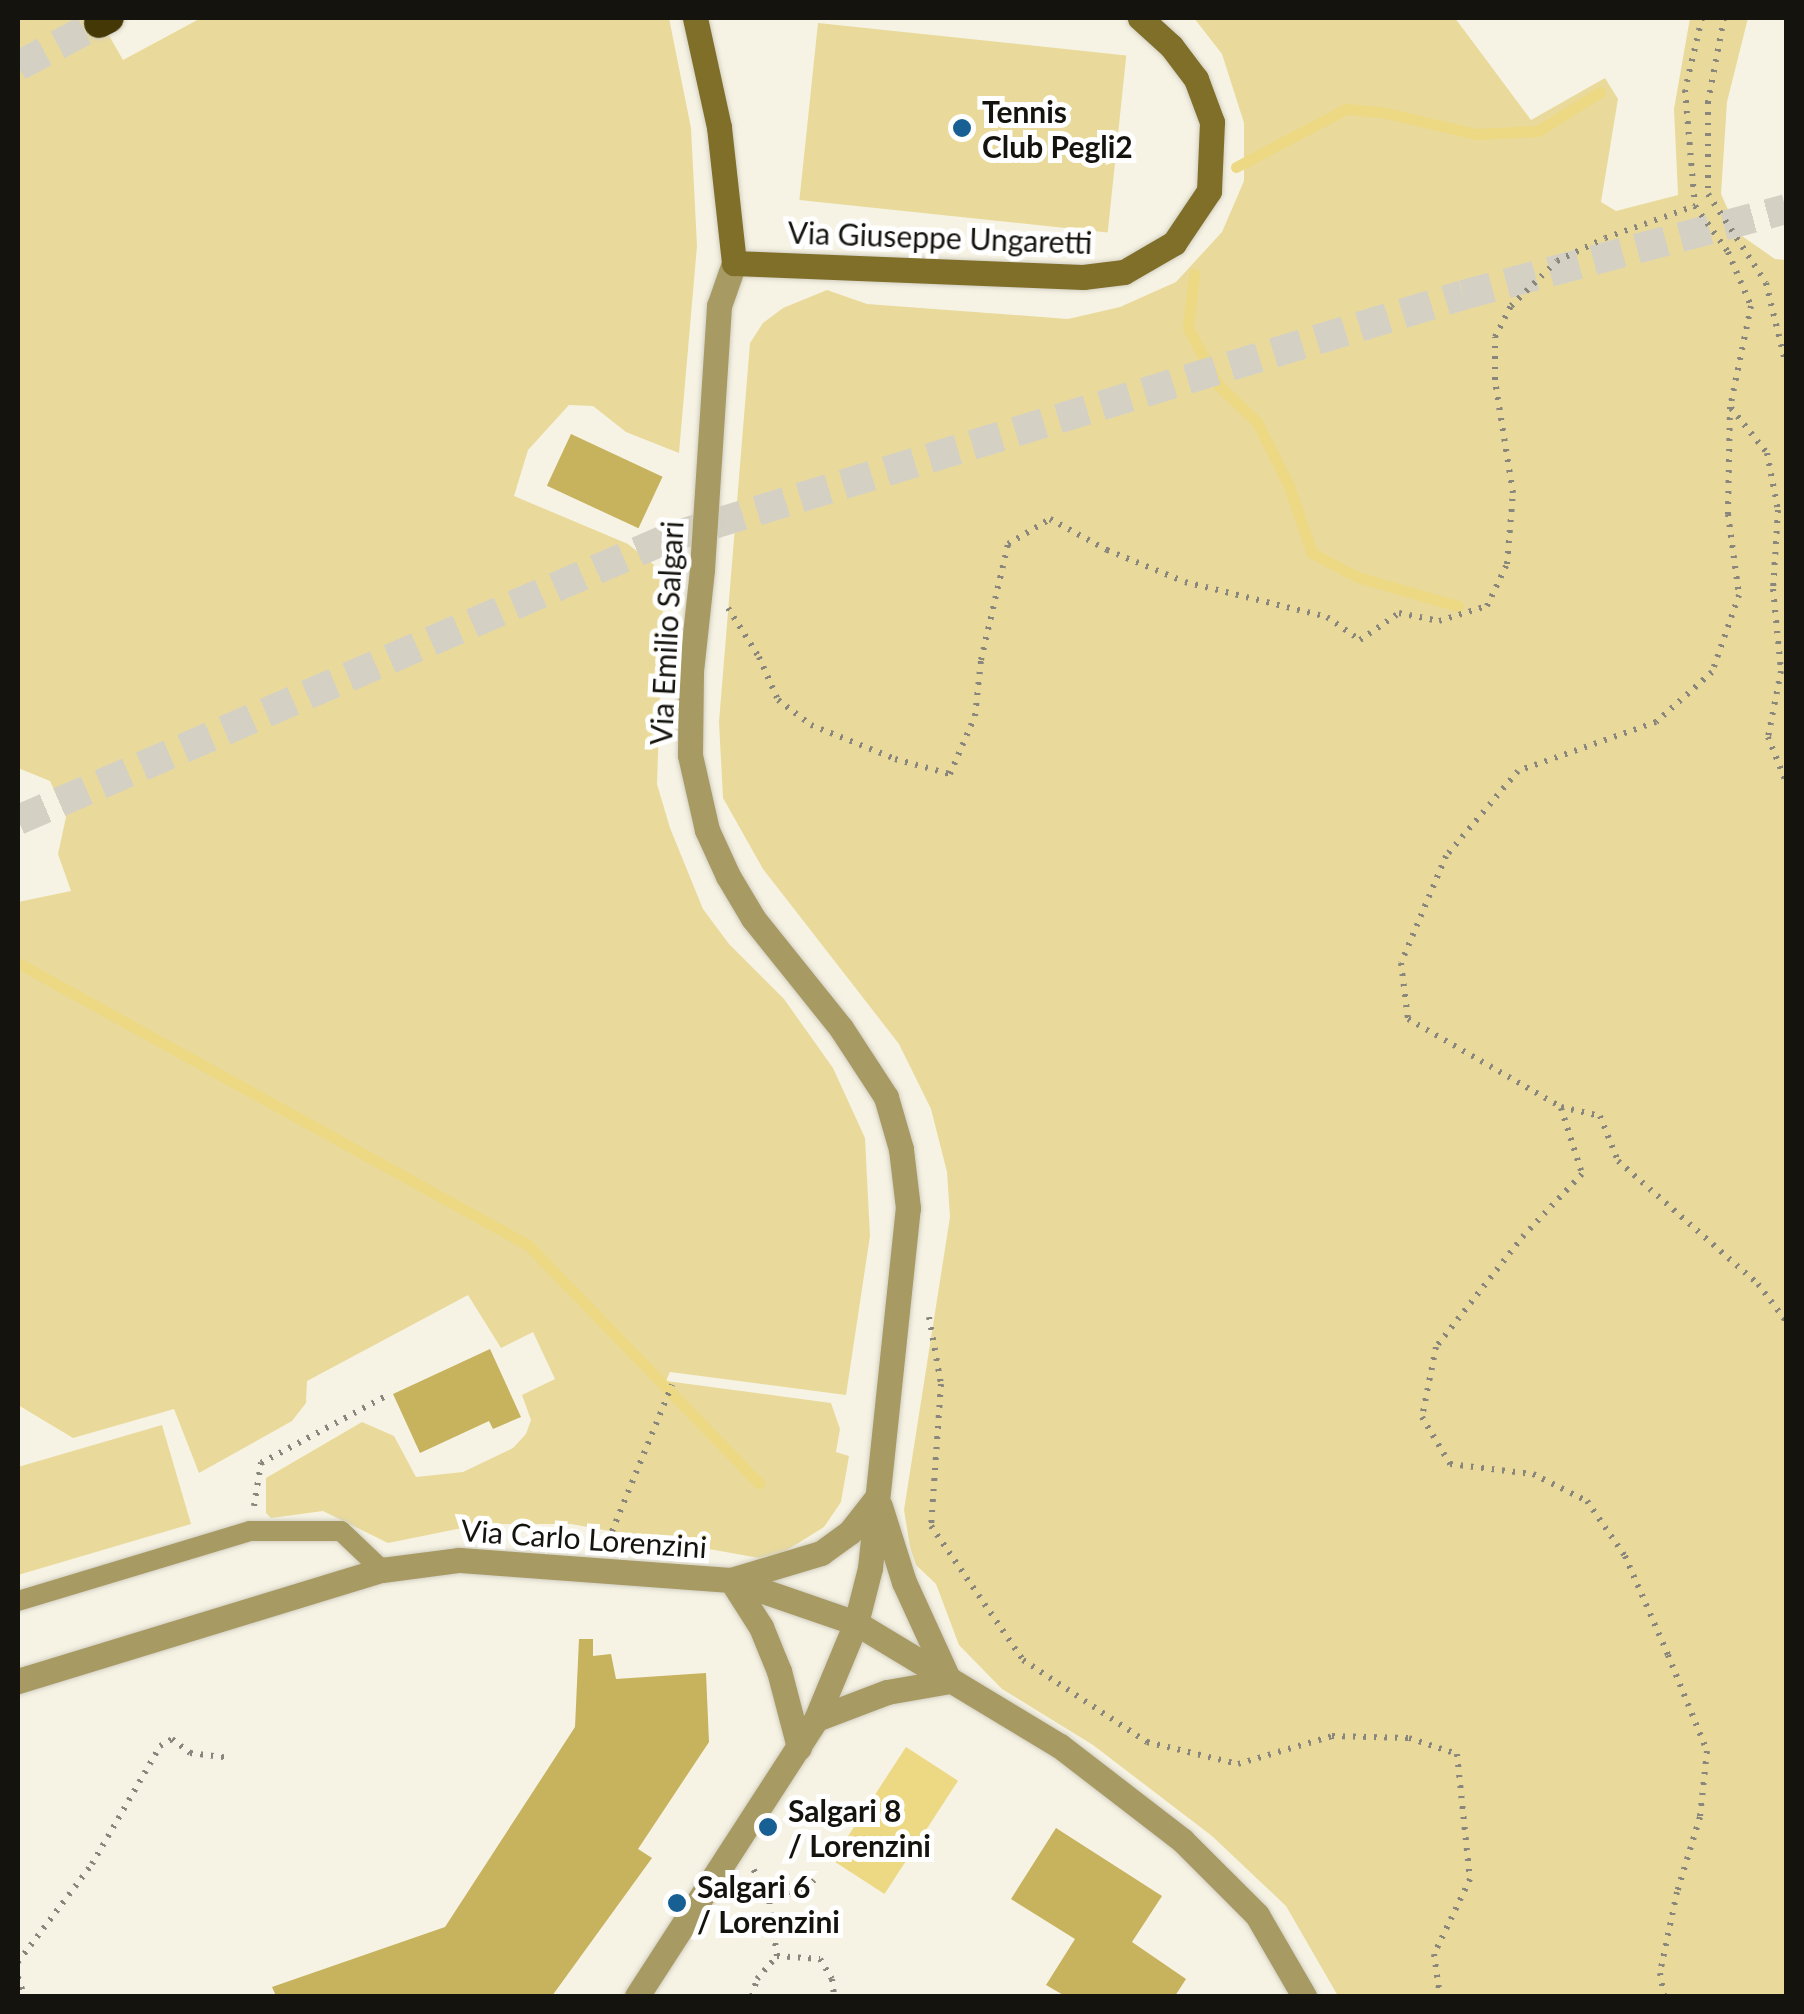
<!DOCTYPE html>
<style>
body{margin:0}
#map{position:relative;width:1804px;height:2014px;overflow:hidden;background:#f6f3e4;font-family:Lato,sans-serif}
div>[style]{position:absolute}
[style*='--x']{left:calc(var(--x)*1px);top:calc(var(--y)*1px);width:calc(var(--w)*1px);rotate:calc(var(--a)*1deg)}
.green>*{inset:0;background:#e9da9b;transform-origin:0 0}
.water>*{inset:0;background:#edd883;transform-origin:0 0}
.stream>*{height:11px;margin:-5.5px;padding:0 5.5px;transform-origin:5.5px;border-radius:5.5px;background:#edd883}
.building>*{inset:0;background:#c7b25e;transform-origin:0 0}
.highway-tunnel>*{height:30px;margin-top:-15px;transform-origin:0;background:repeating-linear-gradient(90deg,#d4d1c4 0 30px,transparent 0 45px)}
.path>*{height:6px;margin-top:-3px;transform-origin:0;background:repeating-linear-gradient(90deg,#89877d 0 2.5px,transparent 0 10.5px)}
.roads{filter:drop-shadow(0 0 2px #d2cfc2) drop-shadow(0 0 2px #d2cfc2)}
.lane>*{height:20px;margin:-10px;padding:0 10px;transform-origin:10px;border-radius:10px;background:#a89a63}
.street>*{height:25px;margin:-12.5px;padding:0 12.5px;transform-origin:12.5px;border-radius:12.5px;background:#a89a63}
.secondary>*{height:25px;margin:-12.5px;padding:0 12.5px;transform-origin:12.5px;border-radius:12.5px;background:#806f29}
.highway>*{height:30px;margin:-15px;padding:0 15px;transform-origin:15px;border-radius:15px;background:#443906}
.dots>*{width:28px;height:28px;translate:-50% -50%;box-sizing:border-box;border:5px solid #fff;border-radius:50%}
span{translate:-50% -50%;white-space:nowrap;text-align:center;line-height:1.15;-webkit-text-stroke:10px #fff;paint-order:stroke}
.poi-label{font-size:30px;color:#14130e;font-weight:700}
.left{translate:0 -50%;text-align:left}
.street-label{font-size:30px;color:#14130e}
.frame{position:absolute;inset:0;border:20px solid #14130e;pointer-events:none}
</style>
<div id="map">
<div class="green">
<div style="clip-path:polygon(18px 18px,99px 18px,123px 60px,201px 18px,669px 18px,691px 128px,697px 246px,679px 453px,626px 432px,593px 406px,569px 405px,528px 450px,514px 496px,628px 544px,664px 573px,657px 784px,670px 828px,703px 909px,729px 944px,784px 999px,833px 1068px,865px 1138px,870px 1236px,846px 1395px,670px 1372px,666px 1381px,831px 1403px,840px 1429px,836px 1452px,849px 1456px,841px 1502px,824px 1527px,784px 1552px,759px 1558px,571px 1524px,482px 1524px,388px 1543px,323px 1511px,271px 1518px,266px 1513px,266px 1478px,362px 1422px,394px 1436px,416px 1477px,463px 1472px,513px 1448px,526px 1434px,531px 1420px,522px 1395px,555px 1379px,533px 1332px,501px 1348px,468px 1295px,307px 1381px,306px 1403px,292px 1421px,199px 1473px,174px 1409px,73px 1438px,18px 1405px,18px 902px,71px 891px,58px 854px,66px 817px,50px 781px,18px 768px)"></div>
<div style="clip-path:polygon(1194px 18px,1455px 18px,1531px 120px,1605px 78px,1618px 99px,1601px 202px,1616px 211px,1678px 195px,1674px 109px,1690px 18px,1748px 18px,1727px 102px,1721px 194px,1739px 234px,1775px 259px,1786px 260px,1786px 1996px,1338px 1996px,1286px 1906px,1212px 1836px,1093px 1745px,1002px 1689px,959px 1645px,936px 1584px,916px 1565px,910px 1547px,904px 1510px,950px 1217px,947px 1172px,931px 1109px,899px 1044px,763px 869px,723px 798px,719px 722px,750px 343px,763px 323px,783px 308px,827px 290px,867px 304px,1068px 319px,1120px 307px,1176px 282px,1222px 232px,1244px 181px,1244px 123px,1222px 54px)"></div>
<div style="left:818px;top:23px;width:310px;height:178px;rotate:6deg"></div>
<div style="clip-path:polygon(162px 1425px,191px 1524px,18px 1575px,18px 1467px)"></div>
</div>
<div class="water">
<div style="left:906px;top:1747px;width:62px;height:135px;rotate:33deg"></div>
</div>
<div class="stream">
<div style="--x:1236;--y:167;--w:124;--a:-27.8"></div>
<div style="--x:1346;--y:109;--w:36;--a:5"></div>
<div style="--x:1382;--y:112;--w:97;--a:13.2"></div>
<div style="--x:1476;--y:134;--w:62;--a:-2.8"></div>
<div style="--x:1538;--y:131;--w:73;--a:-32.2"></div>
<div style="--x:1194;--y:274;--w:54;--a:96.3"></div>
<div style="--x:1188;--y:328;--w:66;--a:61.9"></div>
<div style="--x:1219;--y:386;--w:52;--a:43.5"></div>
<div style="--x:1257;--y:422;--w:72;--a:63.4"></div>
<div style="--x:1289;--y:486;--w:71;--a:71.1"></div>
<div style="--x:1312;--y:553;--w:51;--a:28.1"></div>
<div style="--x:1357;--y:577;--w:105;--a:16"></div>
<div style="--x:18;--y:963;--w:583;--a:28.94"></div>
<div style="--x:528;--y:1245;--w:332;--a:45.9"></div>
</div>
<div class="building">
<div style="left:571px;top:434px;width:101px;height:57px;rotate:25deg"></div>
<div style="clip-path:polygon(490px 1349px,521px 1417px,493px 1429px,489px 1421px,420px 1453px,393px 1394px)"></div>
<div style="clip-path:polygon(579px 1639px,593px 1639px,593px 1656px,611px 1654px,616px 1679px,706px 1673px,709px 1742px,638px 1849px,652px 1858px,552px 1996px,276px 1996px,272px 1987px,445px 1927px,575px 1727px)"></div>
<div style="clip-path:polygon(1056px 1828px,1162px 1896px,1132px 1942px,1186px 1979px,1175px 1996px,1065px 1996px,1046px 1985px,1075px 1939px,1011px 1899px)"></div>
</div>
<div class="highway-tunnel">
<div style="--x:18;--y:66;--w:92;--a:-28"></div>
<div style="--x:18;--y:820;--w:712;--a:-23.43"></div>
<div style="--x:671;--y:537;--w:828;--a:-16.99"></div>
<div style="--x:1463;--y:295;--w:334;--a:-14.9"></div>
</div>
<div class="path">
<div style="--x:1702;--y:18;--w:74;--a:103.3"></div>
<div style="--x:1685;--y:90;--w:116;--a:85.1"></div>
<div style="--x:1695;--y:206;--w:57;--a:54.3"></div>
<div style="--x:1728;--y:252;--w:59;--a:66.9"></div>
<div style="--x:1751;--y:306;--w:103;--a:101.7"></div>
<div style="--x:1730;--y:407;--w:107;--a:91.1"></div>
<div style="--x:1728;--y:514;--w:82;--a:82.3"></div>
<div style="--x:1739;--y:595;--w:82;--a:109.3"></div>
<div style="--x:1712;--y:672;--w:75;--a:138.2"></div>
<div style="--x:1656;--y:722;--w:146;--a:160.5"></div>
<div style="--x:1518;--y:771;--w:111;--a:130.3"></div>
<div style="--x:1446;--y:856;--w:116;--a:112.8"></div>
<div style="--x:1401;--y:963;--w:56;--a:82.9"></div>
<div style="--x:1408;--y:1019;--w:177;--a:29.9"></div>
<div style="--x:1561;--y:1107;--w:40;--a:13"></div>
<div style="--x:1600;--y:1116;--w:48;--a:68.2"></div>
<div style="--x:1618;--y:1161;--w:186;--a:41.3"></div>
<div style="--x:1758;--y:1284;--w:46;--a:52.9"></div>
<div style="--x:1724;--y:18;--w:86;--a:100.8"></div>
<div style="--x:1708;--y:102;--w:92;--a:90"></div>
<div style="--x:1708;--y:194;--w:106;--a:56.9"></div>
<div style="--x:1766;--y:283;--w:84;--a:76.3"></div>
<div style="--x:1731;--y:408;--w:58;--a:51.3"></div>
<div style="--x:1767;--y:453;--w:58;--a:79.1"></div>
<div style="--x:1778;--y:510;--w:79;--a:93.6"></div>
<div style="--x:1773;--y:589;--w:82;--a:84.4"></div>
<div style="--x:1781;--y:671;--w:67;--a:101.1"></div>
<div style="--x:1768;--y:737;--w:48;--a:68.2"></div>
<div style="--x:728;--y:608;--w:58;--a:57.7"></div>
<div style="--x:759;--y:657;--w:47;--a:66.2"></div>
<div style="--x:778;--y:700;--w:41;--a:37.1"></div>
<div style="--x:811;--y:725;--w:91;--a:22"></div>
<div style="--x:895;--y:759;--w:57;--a:15.3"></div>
<div style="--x:950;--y:774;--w:63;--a:-66.7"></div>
<div style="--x:975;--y:716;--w:56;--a:-83.9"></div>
<div style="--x:981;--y:660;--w:119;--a:-76.9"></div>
<div style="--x:1008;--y:544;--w:49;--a:-30.8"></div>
<div style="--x:1050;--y:519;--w:65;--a:28.5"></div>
<div style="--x:1107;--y:550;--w:84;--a:22.3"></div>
<div style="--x:1185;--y:582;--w:146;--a:13.8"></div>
<div style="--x:1327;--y:617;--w:40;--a:34.9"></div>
<div style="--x:1360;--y:640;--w:47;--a:-34.7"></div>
<div style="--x:1399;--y:613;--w:41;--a:11.3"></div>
<div style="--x:1439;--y:621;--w:50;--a:-17.4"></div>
<div style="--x:1487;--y:606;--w:47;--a:-64.5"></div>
<div style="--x:1507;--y:564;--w:71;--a:-85.2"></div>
<div style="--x:1513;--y:493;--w:114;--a:-99.1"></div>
<div style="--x:1495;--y:380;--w:43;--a:-90"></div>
<div style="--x:1495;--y:337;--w:35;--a:-63"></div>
<div style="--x:1511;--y:306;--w:64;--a:-44.4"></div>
<div style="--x:1557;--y:261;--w:53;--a:-25.6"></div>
<div style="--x:1605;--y:238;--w:96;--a:-19.6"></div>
<div style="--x:1561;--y:1108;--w:69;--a:72.3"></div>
<div style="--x:1582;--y:1174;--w:84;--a:133.6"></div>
<div style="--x:1524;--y:1235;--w:142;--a:128.2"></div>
<div style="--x:1436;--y:1347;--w:71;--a:101.3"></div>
<div style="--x:1422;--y:1417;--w:55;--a:59.2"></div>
<div style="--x:1450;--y:1464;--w:84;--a:6.9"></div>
<div style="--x:1533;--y:1474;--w:60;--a:26.6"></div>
<div style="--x:1587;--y:1501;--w:67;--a:55.4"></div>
<div style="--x:1625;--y:1556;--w:108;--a:66.5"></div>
<div style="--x:1668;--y:1655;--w:104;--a:67.9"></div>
<div style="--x:1707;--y:1751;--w:66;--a:96.1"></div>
<div style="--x:1700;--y:1817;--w:78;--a:107"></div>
<div style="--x:1677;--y:1892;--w:83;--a:101.9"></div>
<div style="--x:1660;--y:1973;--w:23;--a:80"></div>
<div style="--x:929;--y:1317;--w:68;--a:79.8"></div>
<div style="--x:941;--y:1384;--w:142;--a:94"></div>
<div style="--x:931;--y:1526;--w:163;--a:55.5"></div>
<div style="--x:1023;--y:1660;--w:149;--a:33.5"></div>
<div style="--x:1147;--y:1742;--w:94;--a:13.6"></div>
<div style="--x:1238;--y:1764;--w:98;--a:-16.6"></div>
<div style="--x:1332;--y:1736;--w:77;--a:1.5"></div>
<div style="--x:1409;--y:1738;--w:51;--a:18.4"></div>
<div style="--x:1457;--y:1754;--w:126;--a:84.1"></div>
<div style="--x:1470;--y:1879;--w:83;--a:115.6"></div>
<div style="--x:1434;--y:1954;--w:42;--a:81.9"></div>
<div style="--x:254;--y:1506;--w:44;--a:-80.8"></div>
<div style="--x:261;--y:1463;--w:140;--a:-28.2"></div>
<div style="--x:608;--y:1541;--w:169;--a:-67.7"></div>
<div style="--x:769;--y:1900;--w:39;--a:-17"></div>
<div style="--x:806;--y:1889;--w:12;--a:-48"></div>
<div style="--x:777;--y:1956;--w:43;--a:4"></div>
<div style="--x:820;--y:1959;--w:23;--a:59"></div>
<div style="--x:832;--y:1979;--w:17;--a:83"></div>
<div style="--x:18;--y:1962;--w:123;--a:-52.9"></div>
<div style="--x:92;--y:1864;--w:136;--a:-60"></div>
<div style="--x:160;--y:1746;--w:14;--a:-30"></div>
<div style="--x:172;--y:1739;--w:23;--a:38"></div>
<div style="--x:190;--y:1753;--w:38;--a:7"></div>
<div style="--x:18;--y:1977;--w:20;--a:72"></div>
<div style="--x:752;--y:1996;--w:18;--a:-74"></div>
<div style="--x:757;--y:1979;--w:30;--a:-49"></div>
<div style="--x:777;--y:1956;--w:57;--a:-98.1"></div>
<div style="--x:769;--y:1900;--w:34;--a:-117"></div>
</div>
<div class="roads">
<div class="lane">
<div style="--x:18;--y:1601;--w:242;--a:-16.8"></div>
<div style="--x:250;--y:1531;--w:91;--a:0"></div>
<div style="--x:341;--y:1531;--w:57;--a:43.6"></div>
</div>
<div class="street">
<div style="--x:880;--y:1506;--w:80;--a:72.5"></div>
<div style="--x:904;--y:1582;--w:106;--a:65.4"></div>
<div style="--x:731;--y:1580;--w:56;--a:57.4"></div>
<div style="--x:761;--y:1627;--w:48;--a:67.8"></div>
<div style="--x:779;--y:1671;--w:79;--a:75.3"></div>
<div style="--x:731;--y:1580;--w:94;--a:-16.7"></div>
<div style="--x:821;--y:1553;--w:36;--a:-36"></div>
<div style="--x:850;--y:1532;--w:41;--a:-52"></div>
<div style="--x:18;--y:1681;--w:381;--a:-17"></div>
<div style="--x:382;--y:1570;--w:78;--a:-7.4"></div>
<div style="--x:459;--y:1560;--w:273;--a:4.2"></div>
<div style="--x:731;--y:1580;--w:132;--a:19"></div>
<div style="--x:856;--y:1623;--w:238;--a:31.1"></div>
<div style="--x:1060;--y:1746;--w:154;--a:37.6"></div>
<div style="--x:1182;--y:1840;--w:106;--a:45"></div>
<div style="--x:1257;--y:1915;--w:94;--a:59.9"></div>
<div style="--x:816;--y:1719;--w:76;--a:-20.8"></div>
<div style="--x:887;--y:1692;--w:64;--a:-9.9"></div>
<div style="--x:637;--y:1996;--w:330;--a:-57.1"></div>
<div style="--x:816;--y:1719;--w:104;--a:-67.4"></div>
<div style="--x:856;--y:1623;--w:57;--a:-75.7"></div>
<div style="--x:870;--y:1568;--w:362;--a:-84"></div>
<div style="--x:908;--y:1208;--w:59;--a:-96.8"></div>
<div style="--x:901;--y:1149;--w:54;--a:-106.1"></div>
<div style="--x:886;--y:1097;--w:82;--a:-123.1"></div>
<div style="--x:841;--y:1028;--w:141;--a:-128.7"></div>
<div style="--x:753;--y:918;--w:49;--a:-120.8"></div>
<div style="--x:728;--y:876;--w:51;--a:-114.5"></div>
<div style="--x:707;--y:830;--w:77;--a:-102.8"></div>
<div style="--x:690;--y:755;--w:84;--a:-89.3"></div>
<div style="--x:691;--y:671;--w:103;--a:-83.8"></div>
<div style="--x:702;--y:569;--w:264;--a:-86.3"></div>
<div style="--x:719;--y:306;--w:46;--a:-70.8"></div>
</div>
<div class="secondary">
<div style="--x:695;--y:18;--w:112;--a:77.6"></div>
<div style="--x:719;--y:127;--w:137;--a:83.7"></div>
<div style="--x:734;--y:263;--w:349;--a:2.3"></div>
<div style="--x:1083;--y:277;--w:41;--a:-7"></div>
<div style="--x:1124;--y:272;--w:58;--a:-30.1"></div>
<div style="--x:1174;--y:243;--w:63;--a:-56.1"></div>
<div style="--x:1209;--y:191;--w:69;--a:-87.5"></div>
<div style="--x:1212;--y:122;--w:46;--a:-110.4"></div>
<div style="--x:1196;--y:79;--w:41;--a:-127.1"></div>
<div style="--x:1171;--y:46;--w:42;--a:-137.9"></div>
</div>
<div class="highway">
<div style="--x:99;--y:23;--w:11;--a:-27"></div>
</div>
</div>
<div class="dots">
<div style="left:962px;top:128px;background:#185f94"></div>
<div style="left:768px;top:1827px;background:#185f94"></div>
<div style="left:677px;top:1903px;background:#185f94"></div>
</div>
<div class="poi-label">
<span class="left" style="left:982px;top:128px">Tennis<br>Club Pegli2</span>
<span class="left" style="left:788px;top:1827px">Salgari 8<br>/ Lorenzini</span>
<span class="left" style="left:697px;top:1903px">Salgari 6<br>/ Lorenzini</span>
</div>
<div class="street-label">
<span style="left:940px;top:237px;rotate:2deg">Via Giuseppe Ungaretti</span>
<span style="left:666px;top:633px;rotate:-87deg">Via Emilio Salgari</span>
<span style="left:584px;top:1538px;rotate:4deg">Via Carlo Lorenzini</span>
</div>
<div class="frame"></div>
</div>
